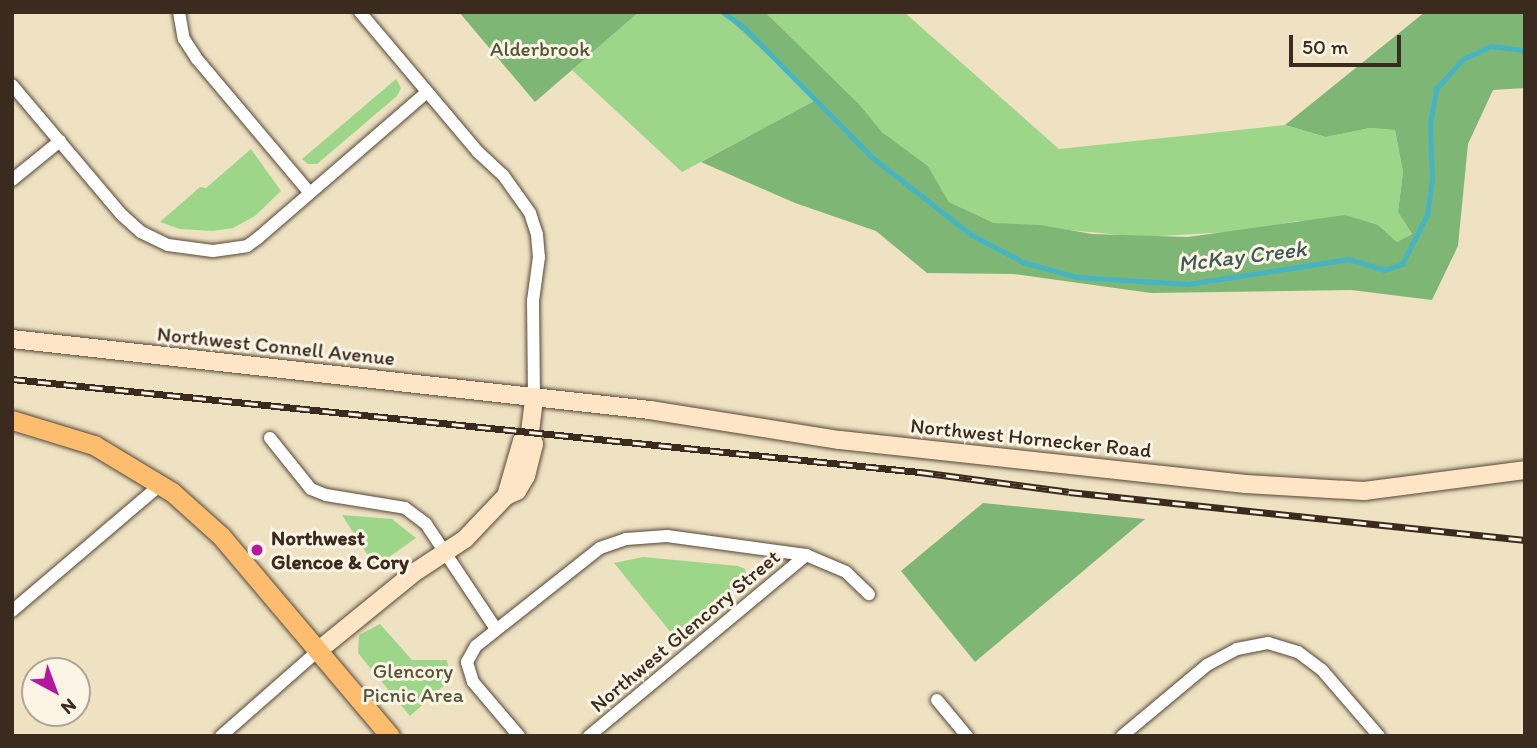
<!DOCTYPE html>
<style>
body{margin:0}
#map{position:relative;width:1537px;height:748px;overflow:hidden;background:#eee2c2;font-family:Itim,sans-serif}
div>[style]{position:absolute}
[style*='--x']{left:calc(var(--x)*1px);top:calc(var(--y)*1px);width:calc(var(--w)*1px);rotate:calc(var(--a)*1deg)}
.green>*{inset:0;background:#9ed689}
.forest>*{inset:0;background:#7eb775}
.stream>*{height:4.5px;margin:-2.25px;padding:0 2.25px;transform-origin:2.25px;border-radius:2.25px;background:#46b4c2}
.roads{filter:drop-shadow(0 0 2px #564637) drop-shadow(0 0 2px #564637)}
.street>*{height:12px;margin:-6px;padding:0 6px;transform-origin:6px;border-radius:6px;background:#fff}
.secondary>*{height:18px;margin:-9px;padding:0 9px;transform-origin:9px;border-radius:9px;background:#fee5c5}
.primary>*{height:19px;margin:-9.5px;padding:0 9.5px;transform-origin:9.5px;border-radius:9.5px;background:#fcbd6f}
.rail>*{height:7px;margin-top:-3.5px;transform-origin:0;background:repeating-linear-gradient(90deg,#fcf5e5 0 13px,#3b2a1e 0 26px);box-sizing:border-box;border-block:2px solid #3b2a1e}
.dots>*{width:19px;height:19px;translate:-50% -50%;box-sizing:border-box;border:4px solid #fcf5e5;border-radius:50%}
span{translate:-50% -50%;white-space:nowrap;text-align:center;line-height:1.15;-webkit-text-stroke:6px #fcf5e5;paint-order:stroke}
.park-label{font-size:21px;color:#545539}
.street-label{font-size:21px;color:#3b2a1e}
.poi-label{font-size:21px;color:#3b2a1e;font-weight:700}
.left{translate:0 -50%;text-align:left}
.water-label{font-size:23px;color:#3f5a57;font-style:italic}
.frame{position:absolute;inset:0;border:14px solid #3b2a1e;pointer-events:none}
.north{position:absolute;left:21px;top:657px;width:70px;height:70px;box-sizing:border-box;background:#fcf5e5;border:2px solid #afa495;border-radius:50%;rotate:139deg;font-size:19px;font-weight:700;line-height:28px;text-align:center;color:#3b2a1e}
.north::after{content:'';display:block;margin:auto;width:24px;height:32px;background:#b5179e;clip-path:polygon(50% 0,100% 100%,50% 72%,0 100%)}
.scale{position:absolute;left:1289px;top:35px;width:112px;height:32px;box-sizing:border-box;border:4px solid #3b2a1e;border-top:0;padding-left:9px;font-size:21px;line-height:24px;white-space:nowrap;color:#3b2a1e;-webkit-text-stroke:5px #fcf5e5;paint-order:stroke}
</style>
<div id="map">
<div class="green">
<div style="clip-path:polygon(639px 12px,721px 12px,816px 100px,682px 172px,572px 70px)"></div>
<div style="clip-path:polygon(765px 12px,904px 12px,1059px 149px,1285px 125px,1326px 137px,1370px 128px,1395px 130px,1403px 172px,1398px 212px,1412px 234px,1397px 242px,1378px 225px,1297px 221px,1248px 231px,1142px 237px,994px 223px,949px 202px,928px 166px,882px 132px,860px 105px)"></div>
<div style="clip-path:polygon(396px 79px,401px 88px,397px 96px,317px 164px,308px 164px,302px 159px)"></div>
<div style="clip-path:polygon(251px 149px,281px 191px,255px 216px,233px 228px,213px 231px,180px 229px,160px 222px,200px 187px,206px 188px)"></div>
<div style="clip-path:polygon(342px 515px,392px 519px,416px 538px,375px 567px)"></div>
<div style="clip-path:polygon(643px 557px,738px 566px,745px 569px,747px 578px,677px 640px,614px 563px)"></div>
<div style="clip-path:polygon(380px 624px,412px 660px,447px 660px,450px 680px,410px 716px,358px 653px,359px 635px)"></div>
</div>
<div class="forest">
<div style="clip-path:polygon(459px 12px,639px 12px,535px 102px)"></div>
<div style="clip-path:polygon(721px 12px,765px 12px,860px 105px,882px 132px,928px 166px,949px 202px,994px 223px,1040px 225px,1092px 234px,1188px 237px,1345px 215px,1378px 225px,1397px 242px,1412px 234px,1398px 212px,1403px 172px,1395px 130px,1370px 128px,1326px 137px,1285px 125px,1425px 12px,1525px 12px,1525px 88px,1493px 90px,1468px 144px,1458px 246px,1432px 300px,1351px 290px,1151px 293px,1014px 274px,927px 273px,876px 231px,795px 203px,701px 162px,816px 100px)"></div>
<div style="clip-path:polygon(983px 503px,1145px 519px,975px 662px,901px 571px)"></div>
</div>
<div class="stream">
<div style="--x:723;--y:12;--w:27;--a:36"></div>
<div style="--x:745;--y:28;--w:181;--a:45.4"></div>
<div style="--x:872;--y:157;--w:127;--a:38"></div>
<div style="--x:972;--y:235;--w:58;--a:27.9"></div>
<div style="--x:1023;--y:262;--w:56;--a:15.5"></div>
<div style="--x:1077;--y:277;--w:111;--a:3.6"></div>
<div style="--x:1188;--y:284;--w:163;--a:-8.8"></div>
<div style="--x:1349;--y:259;--w:37;--a:17"></div>
<div style="--x:1384;--y:270;--w:19;--a:-18"></div>
<div style="--x:1402;--y:264;--w:55;--a:-63"></div>
<div style="--x:1427;--y:215;--w:35;--a:-82"></div>
<div style="--x:1432;--y:180;--w:56;--a:-92"></div>
<div style="--x:1430;--y:124;--w:36;--a:-80"></div>
<div style="--x:1436;--y:89;--w:40;--a:-48"></div>
<div style="--x:1463;--y:59;--w:31;--a:-25"></div>
<div style="--x:1491;--y:46;--w:34;--a:7"></div>
</div>
<div class="roads">
<div class="street">
<div style="--x:179;--y:12;--w:27;--a:80"></div>
<div style="--x:184;--y:39;--w:24;--a:57"></div>
<div style="--x:197;--y:59;--w:175;--a:49.9"></div>
<div style="--x:360;--y:12;--w:183;--a:49.9"></div>
<div style="--x:478;--y:152;--w:34;--a:43"></div>
<div style="--x:503;--y:175;--w:47;--a:54.6"></div>
<div style="--x:530;--y:213;--w:23;--a:72"></div>
<div style="--x:537;--y:235;--w:22;--a:85"></div>
<div style="--x:539;--y:257;--w:44;--a:97.8"></div>
<div style="--x:533;--y:301;--w:96;--a:89.4"></div>
<div style="--x:12;--y:85;--w:170;--a:49.8"></div>
<div style="--x:122;--y:215;--w:25;--a:42"></div>
<div style="--x:141;--y:232;--w:30;--a:26"></div>
<div style="--x:168;--y:245;--w:45;--a:7.6"></div>
<div style="--x:213;--y:251;--w:34;--a:-8"></div>
<div style="--x:247;--y:246;--w:14;--a:-36"></div>
<div style="--x:258;--y:238;--w:223;--a:-40.8"></div>
<div style="--x:12;--y:180;--w:62;--a:-39.1"></div>
<div style="--x:270;--y:438;--w:65;--a:51.2"></div>
<div style="--x:311;--y:489;--w:16;--a:22"></div>
<div style="--x:326;--y:495;--w:80;--a:9.3"></div>
<div style="--x:405;--y:508;--w:26;--a:37"></div>
<div style="--x:426;--y:524;--w:126;--a:56.3"></div>
<div style="--x:12;--y:611;--w:196;--a:-40.4"></div>
<div style="--x:937;--y:700;--w:47;--a:50.2"></div>
<div style="--x:221;--y:736;--w:130;--a:-41.3"></div>
<div style="--x:519;--y:736;--w:71;--a:-130.4"></div>
<div style="--x:473;--y:682;--w:21;--a:-107"></div>
<div style="--x:467;--y:662;--w:18;--a:-61"></div>
<div style="--x:476;--y:646;--w:158;--a:-38.3"></div>
<div style="--x:600;--y:548;--w:28;--a:-19"></div>
<div style="--x:626;--y:539;--w:41;--a:-4.2"></div>
<div style="--x:667;--y:536;--w:140;--a:7.8"></div>
<div style="--x:806;--y:555;--w:43;--a:23"></div>
<div style="--x:846;--y:572;--w:32;--a:44"></div>
<div style="--x:589;--y:736;--w:283;--a:-39.8"></div>
<div style="--x:1122;--y:736;--w:111;--a:-39.9"></div>
<div style="--x:1207;--y:665;--w:34;--a:-28"></div>
<div style="--x:1237;--y:649;--w:32;--a:-11"></div>
<div style="--x:1268;--y:643;--w:31;--a:17"></div>
<div style="--x:1298;--y:652;--w:30;--a:37"></div>
<div style="--x:1322;--y:670;--w:87;--a:49.2"></div>
</div>
<div class="secondary">
<div style="--x:12;--y:339;--w:642;--a:6.35"></div>
<div style="--x:650;--y:410;--w:192;--a:9"></div>
<div style="--x:840;--y:440;--w:408;--a:6.2"></div>
<div style="--x:1246;--y:484;--w:118;--a:3.4"></div>
<div style="--x:1364;--y:491;--w:162;--a:-7.4"></div>
<div style="--x:506;--y:496;--w:57;--a:-73.8"></div>
<div style="--x:522;--y:441;--w:12;--a:-48"></div>
<div style="--x:319;--y:650;--w:124;--a:-39.1"></div>
<div style="--x:415;--y:572;--w:60;--a:-33.4"></div>
<div style="--x:465;--y:539;--w:59;--a:-46.4"></div>
<div style="--x:506;--y:496;--w:12;--a:-24"></div>
<div style="--x:517;--y:491;--w:17;--a:-59"></div>
<div style="--x:526;--y:476;--w:33;--a:-76"></div>
<div style="--x:534;--y:444;--w:13;--a:-108"></div>
<div style="--x:530;--y:432;--w:35;--a:-83"></div>
</div>
<div class="primary">
<div style="--x:12;--y:420;--w:86;--a:17"></div>
<div style="--x:94;--y:445;--w:91;--a:31.1"></div>
<div style="--x:172;--y:492;--w:66;--a:41.9"></div>
<div style="--x:221;--y:536;--w:262;--a:49.8"></div>
</div>
</div>
<div class="rail">
<div style="--x:12;--y:379;--w:913;--a:5.85"></div>
<div style="--x:920;--y:472;--w:150;--a:7.6"></div>
<div style="--x:1069;--y:492;--w:459;--a:6"></div>
</div>
<div class="dots">
<div style="left:257px;top:550px;background:#b5179e"></div>
</div>
<div class="park-label">
<span style="left:540px;top:49px">Alderbrook</span>
<span style="left:413px;top:683px">Glencory<br>Picnic Area</span>
</div>
<div class="street-label">
<span style="left:276px;top:346px;rotate:6deg">Northwest Connell Avenue</span>
<span style="left:1031px;top:438px;rotate:6deg">Northwest Hornecker Road</span>
<span style="left:685px;top:631px;rotate:-40deg">Northwest Glencory Street</span>
</div>
<div class="poi-label">
<span class="left" style="left:271px;top:550px">Northwest<br>Glencoe &amp; Cory</span>
</div>
<div class="water-label">
<span style="left:1242px;top:256px;rotate:-7deg">McKay Creek</span>
</div>
<div class="frame"></div>
<div class="north">N</div>
<div class="scale">50 m</div>
</div>
